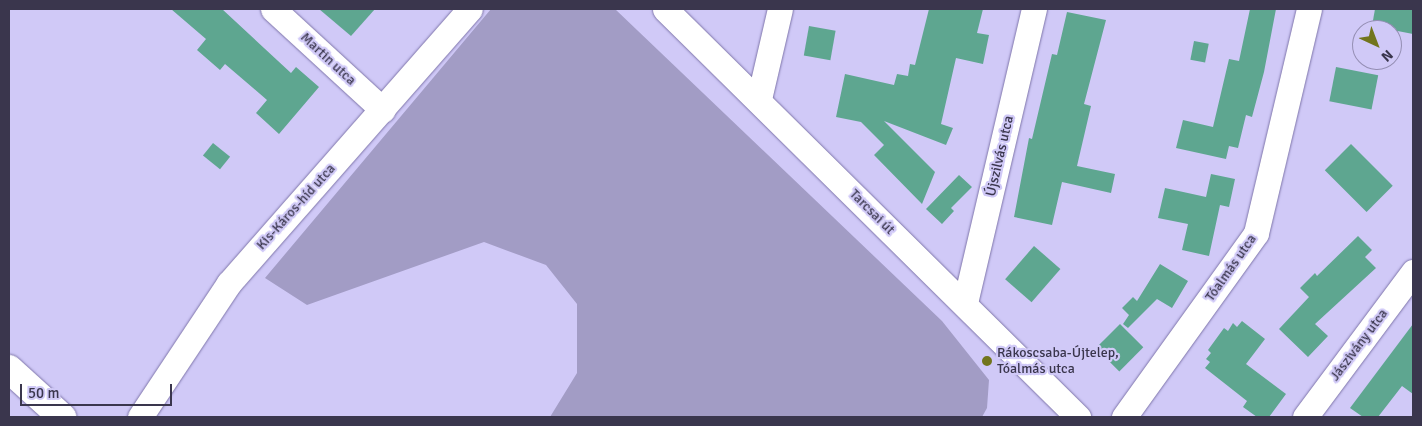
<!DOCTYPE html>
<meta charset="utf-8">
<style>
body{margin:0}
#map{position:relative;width:1422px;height:426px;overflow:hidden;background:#d0c9f7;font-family:Signika,sans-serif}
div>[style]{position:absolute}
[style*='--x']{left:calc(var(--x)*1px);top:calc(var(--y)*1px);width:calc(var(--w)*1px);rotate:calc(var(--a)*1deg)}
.green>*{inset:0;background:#a29cc5}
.building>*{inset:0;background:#5ea690;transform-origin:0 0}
.roads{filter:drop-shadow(0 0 1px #7e75aa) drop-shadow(0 0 1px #7e75aa)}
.minor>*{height:25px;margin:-12.5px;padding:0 12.5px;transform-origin:12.5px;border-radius:12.5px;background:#fff}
.secondary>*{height:28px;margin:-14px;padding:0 14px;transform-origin:14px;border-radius:14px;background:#fff}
.dots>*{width:14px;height:14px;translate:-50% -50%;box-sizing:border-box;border:2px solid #d0c9f7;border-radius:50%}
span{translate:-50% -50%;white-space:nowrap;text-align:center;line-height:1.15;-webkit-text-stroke:4.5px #d0c9f7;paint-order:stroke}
.street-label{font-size:14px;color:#3a364d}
.poi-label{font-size:14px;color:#3a364d}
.left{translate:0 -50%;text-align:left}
.frame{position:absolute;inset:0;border:10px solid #3a364d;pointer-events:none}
.north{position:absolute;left:1352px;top:20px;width:50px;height:50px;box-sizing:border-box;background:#d0c9f7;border:1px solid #948eb3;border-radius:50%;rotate:137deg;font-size:14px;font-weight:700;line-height:20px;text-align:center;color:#3a364d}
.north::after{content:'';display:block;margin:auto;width:18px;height:22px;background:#72751d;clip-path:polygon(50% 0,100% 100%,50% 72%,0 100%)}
.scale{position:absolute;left:20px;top:384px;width:152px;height:22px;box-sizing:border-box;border:2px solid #3a364d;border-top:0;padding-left:6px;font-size:15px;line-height:18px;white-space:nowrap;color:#3a364d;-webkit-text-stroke:4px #d0c9f7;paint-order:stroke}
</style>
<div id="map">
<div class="green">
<div style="clip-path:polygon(491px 9px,615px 9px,942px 321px,989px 380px,987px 408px,982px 417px,550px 417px,577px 373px,577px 304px,546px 265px,484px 242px,307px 305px,265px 278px)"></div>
</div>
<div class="building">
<div style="clip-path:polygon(171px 9px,222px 9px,291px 73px,296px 67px,319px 87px,279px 134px,256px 113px,267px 100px,225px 64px,220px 70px,197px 50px,206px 39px)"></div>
<div style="clip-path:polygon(319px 9px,375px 9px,351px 36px)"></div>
<div style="clip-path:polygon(929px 9px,983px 9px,977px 33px,989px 35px,983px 64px,956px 58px,941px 124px,953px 128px,946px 145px,884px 121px,935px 172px,922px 204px,874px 155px,884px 145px,861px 122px,836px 117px,845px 74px,894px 85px,897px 74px,908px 76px,910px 64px,915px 65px)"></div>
<div style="clip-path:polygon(1250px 9px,1276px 9px,1264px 72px,1252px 117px,1246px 115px,1238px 148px,1229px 146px,1226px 159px,1176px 148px,1183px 120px,1213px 127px,1229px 59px,1239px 61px)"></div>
<div style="clip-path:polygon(1375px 9px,1413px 9px,1413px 34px,1372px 26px)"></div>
<div style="clip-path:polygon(1067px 12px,1106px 20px,1084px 104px,1091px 106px,1077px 166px,1115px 174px,1111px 193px,1062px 182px,1052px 225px,1014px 217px,1029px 138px,1032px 139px,1052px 54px,1057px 55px)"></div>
<div style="left:809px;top:26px;width:27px;height:30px;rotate:10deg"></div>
<div style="left:1194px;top:41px;width:15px;height:19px;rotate:11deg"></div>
<div style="left:1336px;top:67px;width:43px;height:35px;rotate:11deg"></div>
<div style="left:213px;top:143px;width:22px;height:16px;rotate:39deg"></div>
<div style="left:1351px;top:144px;width:59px;height:37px;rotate:45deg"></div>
<div style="clip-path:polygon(1211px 174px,1235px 179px,1229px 207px,1220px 205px,1209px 256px,1182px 250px,1188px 224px,1158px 218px,1165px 188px,1206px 197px)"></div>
<div style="clip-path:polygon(959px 175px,972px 187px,951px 208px,954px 211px,942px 224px,926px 209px)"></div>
<div style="clip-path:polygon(1358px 236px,1372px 250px,1365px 257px,1376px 268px,1315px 324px,1328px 336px,1308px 357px,1279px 329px,1309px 297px,1300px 288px,1315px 273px,1317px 276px)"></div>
<div style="left:1034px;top:246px;width:35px;height:44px;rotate:41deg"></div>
<div style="clip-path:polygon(1160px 264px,1188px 281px,1172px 308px,1157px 299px,1128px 328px,1123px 324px,1129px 315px,1122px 308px,1133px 297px,1137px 301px)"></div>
<div style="clip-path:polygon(1242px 321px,1265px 339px,1246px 364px,1286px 394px,1269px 417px,1257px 417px,1243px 407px,1247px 401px,1205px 368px,1210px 362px,1206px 359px,1211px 353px,1208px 350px,1224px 328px,1228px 331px,1233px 323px,1237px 327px)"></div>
<div style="left:1120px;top:324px;width:33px;height:34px;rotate:45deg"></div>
<div style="clip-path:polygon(1413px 324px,1413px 394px,1402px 386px,1378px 417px,1363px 417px,1350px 408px)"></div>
</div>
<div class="roads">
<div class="minor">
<div style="--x:273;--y:9;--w:149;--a:42.6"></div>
<div style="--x:665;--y:9;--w:581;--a:44.65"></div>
<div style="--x:759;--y:99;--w:92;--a:-76.9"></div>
<div style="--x:965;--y:303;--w:302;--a:-76.8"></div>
<div style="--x:140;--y:417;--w:161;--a:-56.4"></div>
<div style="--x:229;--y:283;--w:365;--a:-48.7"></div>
<div style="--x:1124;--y:417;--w:226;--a:-54.3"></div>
<div style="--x:1256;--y:233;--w:230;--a:-76.7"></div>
<div style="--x:1305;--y:417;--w:181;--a:-53.3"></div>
</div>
<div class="secondary">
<div style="--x:9;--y:369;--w:72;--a:42.2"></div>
</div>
</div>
<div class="dots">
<div style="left:987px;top:361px;background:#72751d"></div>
</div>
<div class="street-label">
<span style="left:328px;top:59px;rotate:43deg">Martin utca</span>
<span style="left:1000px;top:156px;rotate:-77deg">Újszilvás utca</span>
<span style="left:296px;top:207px;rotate:-48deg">Kis-Káros-híd utca</span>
<span style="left:872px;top:212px;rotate:45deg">Tarcsai út</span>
<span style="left:1231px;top:268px;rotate:-55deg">Tóalmás utca</span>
<span style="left:1359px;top:345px;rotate:-53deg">Jászivány utca</span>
</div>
<div class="poi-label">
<span class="left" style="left:997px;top:361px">Rákoscsaba-Újtelep,<br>Tóalmás utca</span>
</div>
<div class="frame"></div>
<div class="north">N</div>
<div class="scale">50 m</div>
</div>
